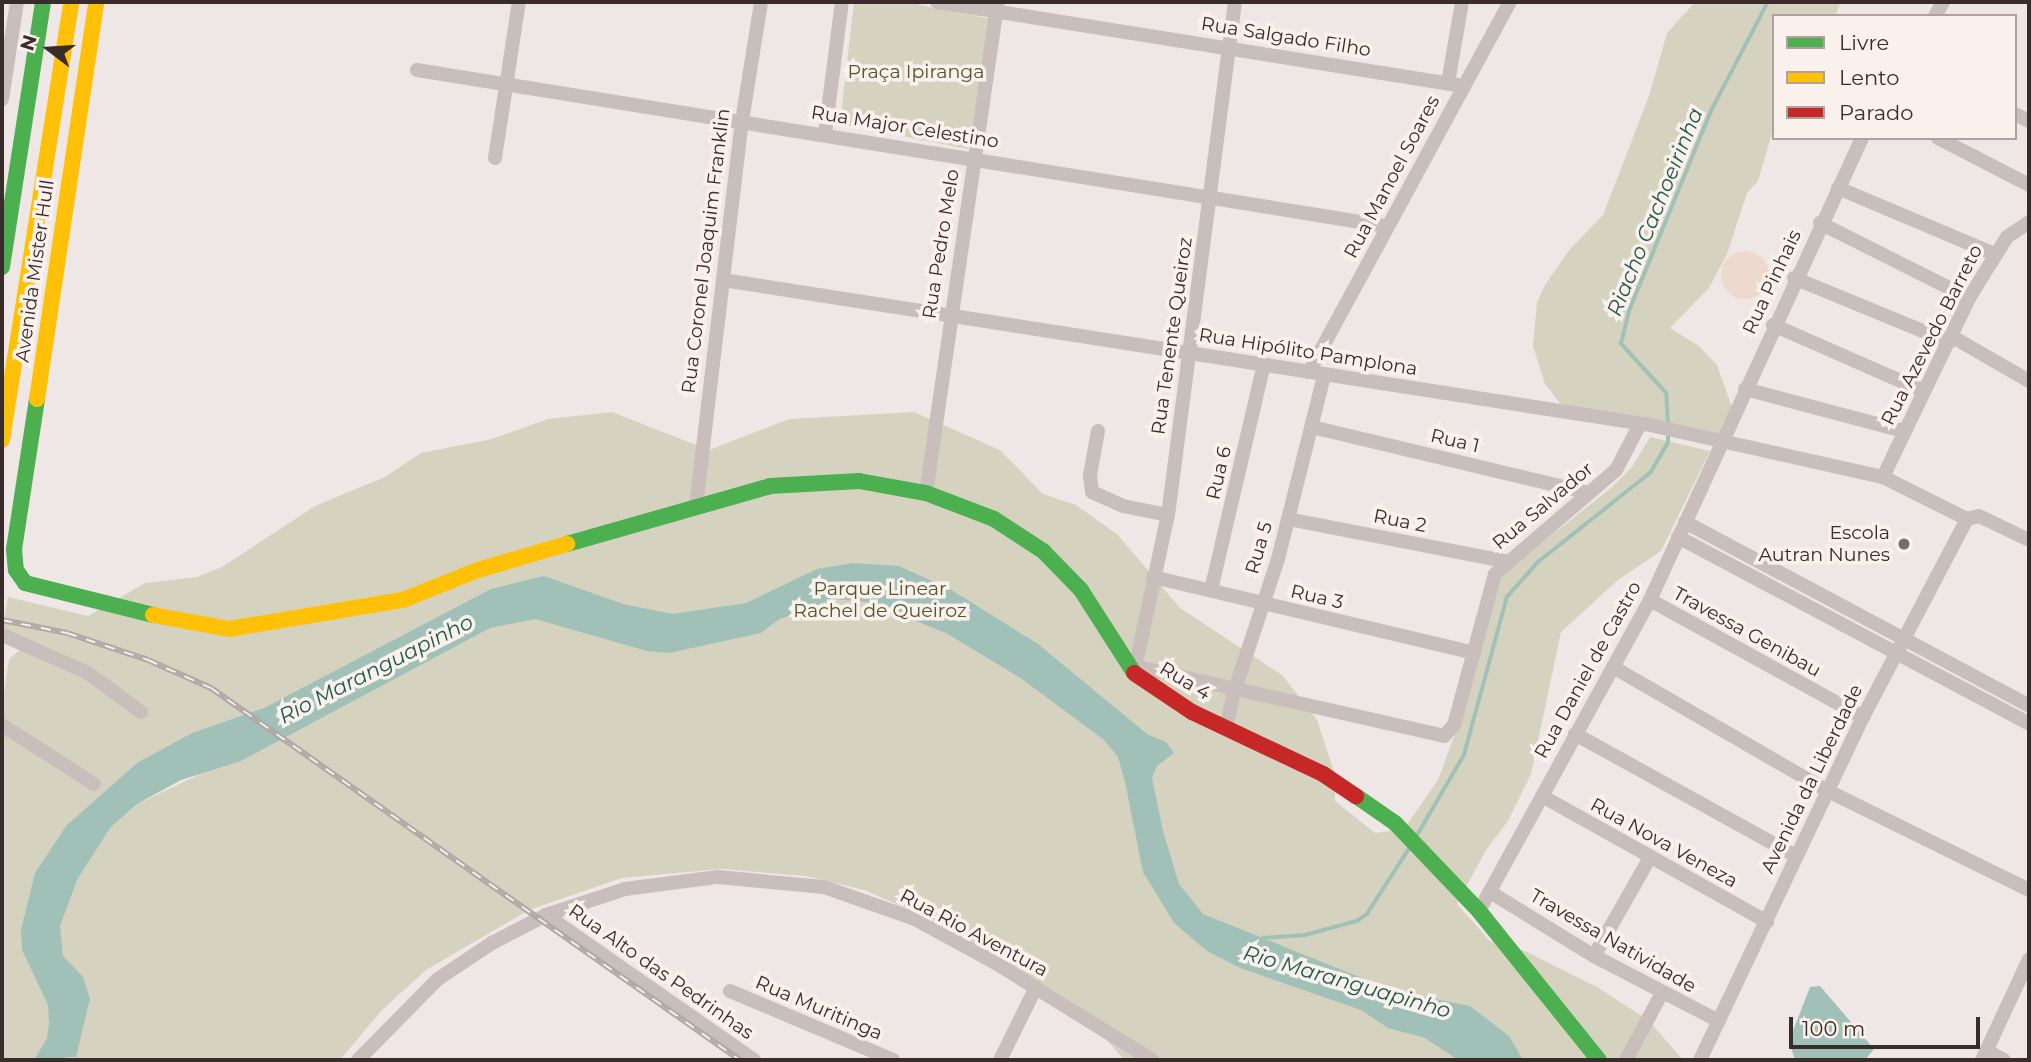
<!DOCTYPE html>
<meta charset="utf-8">
<style>
body{margin:0}
#map{position:relative;width:2031px;height:1062px;overflow:hidden;background:#efe7e5;font-family:Montserrat,sans-serif}
div>[style]{position:absolute}
[style*='--x']{left:calc(var(--x)*1px);top:calc(var(--y)*1px);width:calc(var(--w)*1px);rotate:calc(var(--a)*1deg)}
.green>*{inset:0;background:#d5d3c0}
.sand>*{inset:0;background:#edd9cd}
.round{border-radius:50%}
.water>*{inset:0;background:#a1c0b8}
.stream>*{height:3.5px;margin:-1.75px;padding:0 1.75px;transform-origin:1.75px;border-radius:1.75px;background:#a1c0b8}
.street>*{height:14px;margin:-7px;padding:0 7px;transform-origin:7px;border-radius:7px;background:#c8bfbd}
.fast>*{height:16px;margin:-8px;padding:0 8px;transform-origin:8px;border-radius:8px;background:#4caf50}
.slow>*{height:16px;margin:-8px;padding:0 8px;transform-origin:8px;border-radius:8px;background:#ffc107}
.jam>*{height:16px;margin:-8px;padding:0 8px;transform-origin:8px;border-radius:8px;background:#c62828}
.rail>*{height:6px;margin-top:-3px;transform-origin:0;background:repeating-linear-gradient(90deg,#faf1ed 0 10px,#b0a9a7 0 20px);box-sizing:border-box;border-block:2px solid #b0a9a7}
.dots>*{width:19px;height:19px;translate:-50% -50%;box-sizing:border-box;border:4px solid #faf1ed;border-radius:50%}
span{translate:-50% -50%;white-space:nowrap;text-align:center;line-height:1.15;-webkit-text-stroke:7px #faf1ed;paint-order:stroke}
.street-label{font-size:19px;color:#392c2b}
.park-label{font-size:19px;color:#53572f}
.poi-label{font-size:19px;color:#392c2b}
.right{translate:-100% -50%;text-align:right}
.water-label{font-size:21px;color:#215a4e;font-style:italic}
.frame{position:absolute;inset:0;border:4px solid #392c2b;pointer-events:none}
.legend{position:absolute;left:1772px;top:14px;width:245px;height:126px;box-sizing:border-box;background:#faf1ed;border:2px solid #ada29f;margin:0;padding:9px 12px;list-style:none;font-size:21px;color:#392c2b}
.legend li{display:flex;align-items:center;gap:14px;height:35px}
.legend b{width:35px;border:2px solid #ada29f}
.north{position:absolute;left:14px;top:14px;width:70px;height:70px;-webkit-text-stroke:5px #faf1ed;paint-order:stroke;rotate:287deg;font-size:19px;font-weight:700;line-height:28px;text-align:center;color:#392c2b}
.north::after{content:'';display:block;margin:auto;width:24px;height:32px;background:#392c2b;clip-path:polygon(50% 0,100% 100%,50% 72%,0 100%)}
.scale{position:absolute;left:1789px;top:1017px;width:191px;height:32px;box-sizing:border-box;border:4px solid #392c2b;border-top:0;padding-left:9px;font-size:21px;line-height:24px;white-space:nowrap;color:#392c2b;-webkit-text-stroke:5px #faf1ed;paint-order:stroke}
</style>
<div id="map">
<div class="green">
<div style="clip-path:polygon(854px 2px,906px 2px,991px 19px,968px 149px,840px 124px)"></div>
<div style="clip-path:polygon(1695px 2px,1841px 2px,1835px 16px,1774px 16px,1774px 127px,1758px 181px,1747px 193px,1727px 254px,1709px 288px,1670px 328px,1699px 346px,1717px 365px,1735px 416px,1729px 437px,1563px 407px,1545px 384px,1533px 346px,1537px 302px,1545px 285px,1570px 249px,1603px 215px,1649px 96px,1667px 33px)"></div>
<div style="clip-path:polygon(evenodd,612px 412px,709px 450px,789px 419px,914px 412px,1000px 450px,1043px 494px,1076px 505px,1118px 535px,1180px 608px,1282px 675px,1317px 720px,1335px 775px,1335px 801px,1375px 833px,1404px 829px,1438px 780px,1465px 706px,1501px 579px,1508px 570px,1612px 487px,1632px 467px,1650px 437px,1710px 451px,1661px 551px,1618px 580px,1561px 632px,1531px 774px,1508px 821px,1486px 850px,1457px 904px,1490px 941px,1525px 951px,1597px 987px,1648px 1020px,1683px 1060px,1124px 1060px,1077px 1005px,938px 922px,864px 890px,806px 876px,721px 869px,622px 878px,529px 910px,426px 970px,381px 1011px,340px 1060px,74px 1060px,90px 999px,41px 1060px,2px 1060px,2px 707px,9px 659px,30px 642px,2px 631px,8px 597px,88px 616px,145px 583px,197px 577px,222px 567px,315px 506px,385px 477px,421px 453px,492px 439px,548px 419px,612px 412px,209px 770px,137px 804px,111px 827px,77px 880px,60px 923px,54px 890px,153px 777px,209px 770px)"></div>
</div>
<div class="sand">
<div class="round" style="left:1721px;top:251px;width:48px;height:48px"></div>
</div>
<div class="water">
<div style="clip-path:polygon(853px 563px,899px 566px,950px 589px,1038px 644px,1147px 734px,1166px 742px,1174px 753px,1157px 766px,1152px 778px,1163px 831px,1179px 884px,1203px 914px,1394px 991px,1470px 1006px,1509px 1036px,1523px 1060px,1458px 1060px,1425px 1038px,1388px 1028px,1361px 1010px,1240px 968px,1207px 951px,1174px 923px,1143px 872px,1125px 782px,1118px 757px,1104px 740px,1022px 679px,946px 633px,868px 602px,832px 599px,778px 620px,761px 633px,669px 653px,647px 651px,535px 619px,490px 628px,241px 761px,181px 780px,137px 804px,111px 827px,77px 880px,60px 926px,63px 956px,83px 977px,90px 999px,76px 1057px,34px 1060px,47px 1038px,49px 1023px,48px 1005px,22px 950px,21px 930px,35px 873px,66px 826px,137px 763px,192px 733px,264px 708px,491px 589px,544px 576px,623px 604px,673px 614px,746px 603px,817px 569px)"></div>
<div style="clip-path:polygon(1820px 986px,1874px 1049px,1865px 1060px,1795px 1060px,1789px 1041px,1810px 987px)"></div>
</div>
<div class="stream">
<div style="--x:1668;--y:426;--w:33;--a:-93"></div>
<div style="--x:1666;--y:393;--w:67;--a:-132.6"></div>
<div style="--x:1621;--y:344;--w:34;--a:-76"></div>
<div style="--x:1629;--y:311;--w:218;--a:-67.7"></div>
<div style="--x:1712;--y:109;--w:121;--a:-62.4"></div>
<div style="--x:1416;--y:837;--w:95;--a:-59.7"></div>
<div style="--x:1464;--y:755;--w:164;--a:-74.8"></div>
<div style="--x:1507;--y:597;--w:47;--a:-48.5"></div>
<div style="--x:1538;--y:562;--w:144;--a:-38.5"></div>
<div style="--x:1651;--y:472;--w:34;--a:-60"></div>
<div style="--x:1668;--y:442;--w:8;--a:-90"></div>
<div style="--x:1263;--y:938;--w:42;--a:-4.1"></div>
<div style="--x:1305;--y:935;--w:54;--a:-15.1"></div>
<div style="--x:1357;--y:921;--w:12;--a:-35"></div>
<div style="--x:1367;--y:914;--w:80;--a:-57.3"></div>
</div>
<div class="street">
<div style="--x:937;--y:2;--w:533;--a:9.07"></div>
<div style="--x:1935;--y:16;--w:16;--a:-60"></div>
<div style="--x:417;--y:70;--w:981;--a:9.15"></div>
<div style="--x:1448;--y:83;--w:82;--a:-80.2"></div>
<div style="--x:2;--y:99;--w:98;--a:-81.2"></div>
<div style="--x:2015;--y:114;--w:16;--a:27"></div>
<div style="--x:825;--y:134;--w:133;--a:-82.7"></div>
<div style="--x:1938;--y:138;--w:102;--a:27.3"></div>
<div style="--x:495;--y:158;--w:158;--a:-81.3"></div>
<div style="--x:1838;--y:188;--w:169;--a:22.9"></div>
<div style="--x:1820;--y:223;--w:167;--a:26.7"></div>
<div style="--x:1794;--y:278;--w:168;--a:22.4"></div>
<div style="--x:723;--y:280;--w:938;--a:8.89"></div>
<div style="--x:1650;--y:425;--w:239;--a:12.6"></div>
<div style="--x:1883;--y:477;--w:94;--a:26.6"></div>
<div style="--x:1967;--y:519;--w:12;--a:-14"></div>
<div style="--x:1979;--y:516;--w:55;--a:25.6"></div>
<div style="--x:1773;--y:325;--w:164;--a:23.7"></div>
<div style="--x:1951;--y:336;--w:90;--a:30"></div>
<div style="--x:1309;--y:372;--w:421;--a:-61.5"></div>
<div style="--x:1745;--y:389;--w:164;--a:14.8"></div>
<div style="--x:1312;--y:427;--w:285;--a:13.4"></div>
<div style="--x:1098;--y:431;--w:45;--a:100.3"></div>
<div style="--x:1090;--y:475;--w:17;--a:83"></div>
<div style="--x:1092;--y:492;--w:34;--a:24"></div>
<div style="--x:1123;--y:506;--w:46;--a:11.3"></div>
<div style="--x:1883;--y:477;--w:199;--a:-64.3"></div>
<div style="--x:1969;--y:298;--w:72;--a:-58.1"></div>
<div style="--x:2007;--y:237;--w:27;--a:-34"></div>
<div style="--x:926;--y:493;--w:496;--a:-81.7"></div>
<div style="--x:696;--y:506;--w:388;--a:-83.2"></div>
<div style="--x:742;--y:121;--w:121;--a:-80.9"></div>
<div style="--x:1288;--y:519;--w:221;--a:11"></div>
<div style="--x:1685;--y:522;--w:390;--a:28.1"></div>
<div style="--x:1678;--y:537;--w:398;--a:28"></div>
<div style="--x:1153;--y:577;--w:330;--a:13.3"></div>
<div style="--x:1211;--y:590;--w:232;--a:-76.8"></div>
<div style="--x:1650;--y:600;--w:243;--a:28.8"></div>
<div style="--x:2;--y:635;--w:94;--a:23.8"></div>
<div style="--x:88;--y:673;--w:66;--a:36.3"></div>
<div style="--x:1134;--y:666;--w:318;--a:12.7"></div>
<div style="--x:1444;--y:736;--w:15;--a:-48"></div>
<div style="--x:1454;--y:725;--w:156;--a:-74.8"></div>
<div style="--x:1495;--y:574;--w:160;--a:-40.7"></div>
<div style="--x:1616;--y:470;--w:52;--a:-62.4"></div>
<div style="--x:1613;--y:667;--w:248;--a:30"></div>
<div style="--x:1828;--y:791;--w:224;--a:26.2"></div>
<div style="--x:1134;--y:673;--w:162;--a:-77.9"></div>
<div style="--x:1168;--y:515;--w:517;--a:-82.56"></div>
<div style="--x:2;--y:725;--w:109;--a:32.7"></div>
<div style="--x:1226;--y:729;--w:38;--a:-78"></div>
<div style="--x:1234;--y:692;--w:140;--a:-71.7"></div>
<div style="--x:1278;--y:559;--w:189;--a:-75.9"></div>
<div style="--x:1575;--y:734;--w:252;--a:28.9"></div>
<div style="--x:1542;--y:796;--w:258;--a:29.2"></div>
<div style="--x:1490;--y:892;--w:122;--a:31.6"></div>
<div style="--x:1594;--y:956;--w:141;--a:27.5"></div>
<div style="--x:1479;--y:911;--w:355;--a:-61.2"></div>
<div style="--x:1650;--y:600;--w:508;--a:-65.35"></div>
<div style="--x:546;--y:915;--w:254;--a:34.9"></div>
<div style="--x:1594;--y:956;--w:112;--a:-60.4"></div>
<div style="--x:730;--y:991;--w:177;--a:22.9"></div>
<div style="--x:1987;--y:1051;--w:19;--a:28"></div>
<div style="--x:358;--y:1060;--w:114;--a:-45.4"></div>
<div style="--x:438;--y:979;--w:65;--a:-33.7"></div>
<div style="--x:492;--y:943;--w:61;--a:-27.4"></div>
<div style="--x:546;--y:915;--w:83;--a:-18.2"></div>
<div style="--x:625;--y:889;--w:94;--a:-7.4"></div>
<div style="--x:718;--y:877;--w:106;--a:5.4"></div>
<div style="--x:824;--y:887;--w:96;--a:19.4"></div>
<div style="--x:915;--y:919;--w:90;--a:28.6"></div>
<div style="--x:994;--y:962;--w:186;--a:31.8"></div>
<div style="--x:1000;--y:1060;--w:81;--a:-63.7"></div>
<div style="--x:1626;--y:1060;--w:76;--a:-61.8"></div>
<div style="--x:1700;--y:1060;--w:380;--a:-64.6"></div>
<div style="--x:1863;--y:717;--w:224;--a:-62.3"></div>
<div style="--x:1982;--y:1060;--w:111;--a:-65"></div>
</div>
<div class="fast">
<div style="--x:2;--y:267;--w:268;--a:-81.2"></div>
<div style="--x:37;--y:399;--w:152;--a:98.7"></div>
<div style="--x:14;--y:549;--w:21;--a:85"></div>
<div style="--x:16;--y:570;--w:16;--a:55"></div>
<div style="--x:25;--y:583;--w:132;--a:14"></div>
<div style="--x:567;--y:544;--w:211;--a:-15.9"></div>
<div style="--x:770;--y:486;--w:89;--a:-3.2"></div>
<div style="--x:859;--y:481;--w:68;--a:10.2"></div>
<div style="--x:926;--y:493;--w:73;--a:20.9"></div>
<div style="--x:994;--y:519;--w:59;--a:33.1"></div>
<div style="--x:1043;--y:551;--w:54;--a:45.7"></div>
<div style="--x:1081;--y:590;--w:98;--a:57.4"></div>
<div style="--x:1356;--y:796;--w:47;--a:34.7"></div>
<div style="--x:1395;--y:823;--w:122;--a:46.3"></div>
<div style="--x:1479;--y:911;--w:191;--a:51.2"></div>
</div>
<div class="slow">
<div style="--x:37;--y:399;--w:401;--a:-81.5"></div>
<div style="--x:2;--y:440;--w:443;--a:-81"></div>
<div style="--x:153;--y:615;--w:77;--a:10.4"></div>
<div style="--x:229;--y:629;--w:176;--a:-9.5"></div>
<div style="--x:403;--y:600;--w:81;--a:-21.8"></div>
<div style="--x:478;--y:570;--w:93;--a:-16.3"></div>
</div>
<div class="jam">
<div style="--x:1134;--y:673;--w:70;--a:33.9"></div>
<div style="--x:1192;--y:712;--w:145;--a:25.3"></div>
<div style="--x:1323;--y:774;--w:40;--a:34"></div>
</div>
<div class="rail">
<div style="--x:2;--y:620;--w:66;--a:11.3"></div>
<div style="--x:67;--y:633;--w:85;--a:18.4"></div>
<div style="--x:148;--y:660;--w:69;--a:24"></div>
<div style="--x:211;--y:688;--w:647;--a:35.12"></div>
</div>
<div class="dots">
<div style="left:1904px;top:544px;background:#796d6c"></div>
</div>
<div class="street-label">
<span style="left:1286px;top:37px;rotate:9deg">Rua Salgado Filho</span>
<span style="left:905px;top:127px;rotate:9deg">Rua Major Celestino</span>
<span style="left:1392px;top:177px;rotate:-62deg">Rua Manoel Soares</span>
<span style="left:941px;top:244px;rotate:-81deg">Rua Pedro Melo</span>
<span style="left:706px;top:251px;rotate:-83deg">Rua Coronel Joaquim Franklin</span>
<span style="left:35px;top:271px;rotate:-82deg">Avenida Mister Hull</span>
<span style="left:1772px;top:282px;rotate:-65deg">Rua Pinhais</span>
<span style="left:1932px;top:335px;rotate:-63deg">Rua Azevedo Barreto</span>
<span style="left:1172px;top:336px;rotate:-82deg">Rua Tenente Queiroz</span>
<span style="left:1308px;top:352px;rotate:9deg">Rua Hipólito Pamplona</span>
<span style="left:1455px;top:441px;rotate:13deg">Rua 1</span>
<span style="left:1219px;top:473px;rotate:-77deg">Rua 6</span>
<span style="left:1543px;top:506px;rotate:-40deg">Rua Salvador</span>
<span style="left:1400px;top:521px;rotate:11deg">Rua 2</span>
<span style="left:1259px;top:548px;rotate:-74deg">Rua 5</span>
<span style="left:1317px;top:597px;rotate:13deg">Rua 3</span>
<span style="left:1747px;top:632px;rotate:29deg">Travessa Genibau</span>
<span style="left:1588px;top:670px;rotate:-61deg">Rua Daniel de Castro</span>
<span style="left:1185px;top:681px;rotate:31deg">Rua 4</span>
<span style="left:1812px;top:779px;rotate:-64deg">Avenida da Liberdade</span>
<span style="left:1664px;top:843px;rotate:29deg">Rua Nova Veneza</span>
<span style="left:974px;top:933px;rotate:28deg">Rua Rio Aventura</span>
<span style="left:1613px;top:941px;rotate:30deg">Travessa Natividade</span>
<span style="left:661px;top:972px;rotate:35deg">Rua Alto das Pedrinhas</span>
<span style="left:819px;top:1008px;rotate:23deg">Rua Muritinga</span>
</div>
<div class="park-label">
<span style="left:916px;top:72px">Praça Ipiranga</span>
<span style="left:880px;top:600px">Parque Linear<br>Rachel de Queiroz</span>
</div>
<div class="poi-label">
<span class="right" style="left:1890px;top:544px">Escola<br>Autran Nunes</span>
</div>
<div class="water-label">
<span style="left:1655px;top:212px;rotate:-68deg">Riacho Cachoeirinha</span>
<span style="left:376px;top:669px;rotate:-27deg">Rio Maranguapinho</span>
<span style="left:1347px;top:982px;rotate:16deg">Rio Maranguapinho</span>
</div>
<div class="frame"></div>
<ul class="legend">
<li><b style="height:9px;background:#4caf50"></b>Livre</li>
<li><b style="height:9px;background:#ffc107"></b>Lento</li>
<li><b style="height:9px;background:#c62828"></b>Parado</li>
</ul>
<div class="north">N</div>
<div class="scale">100 m</div>
</div>
